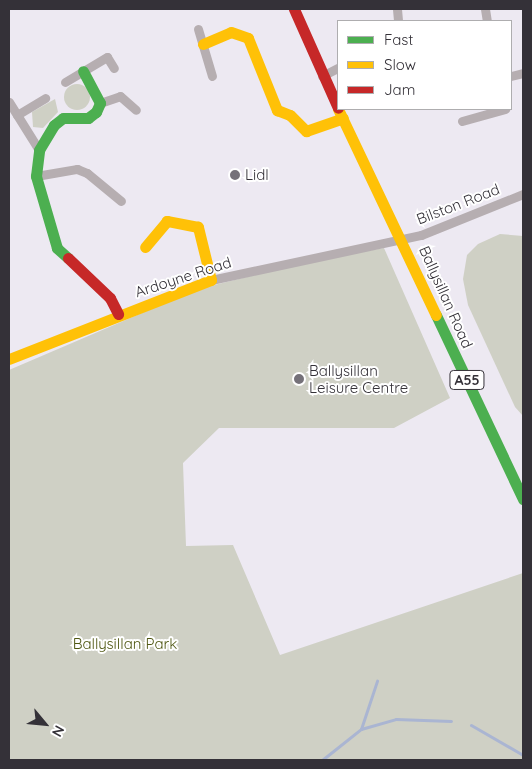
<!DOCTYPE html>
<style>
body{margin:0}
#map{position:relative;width:532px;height:769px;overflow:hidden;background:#ede9f2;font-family:Quicksand,sans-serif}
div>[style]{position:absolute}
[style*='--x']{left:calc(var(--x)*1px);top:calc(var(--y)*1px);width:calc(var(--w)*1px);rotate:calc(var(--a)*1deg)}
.green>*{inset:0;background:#cfd0c5}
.round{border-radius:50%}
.stream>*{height:3px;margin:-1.5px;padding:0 1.5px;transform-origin:1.5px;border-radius:1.5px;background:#aab5d2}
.street>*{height:9px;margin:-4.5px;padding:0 4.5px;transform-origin:4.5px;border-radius:4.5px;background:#b6aeb1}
.fast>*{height:11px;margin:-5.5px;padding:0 5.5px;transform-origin:5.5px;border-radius:5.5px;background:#4caf50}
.slow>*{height:11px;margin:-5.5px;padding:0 5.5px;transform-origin:5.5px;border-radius:5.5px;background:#ffc107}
.jam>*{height:11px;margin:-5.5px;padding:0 5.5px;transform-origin:5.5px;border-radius:5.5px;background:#c62828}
.dots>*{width:14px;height:14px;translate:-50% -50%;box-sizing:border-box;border:2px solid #fff;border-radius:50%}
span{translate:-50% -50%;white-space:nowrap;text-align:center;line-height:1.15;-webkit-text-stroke:4px #fff;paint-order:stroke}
.shield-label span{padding:1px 4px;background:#fff;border:1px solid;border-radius:4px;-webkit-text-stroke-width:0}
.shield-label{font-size:14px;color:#343138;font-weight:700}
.poi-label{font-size:15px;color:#343138}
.left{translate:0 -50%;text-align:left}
.street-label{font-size:15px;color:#343138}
.park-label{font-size:15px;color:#4f5712}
.frame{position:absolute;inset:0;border:10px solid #343138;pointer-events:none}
.legend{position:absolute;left:337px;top:20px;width:175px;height:90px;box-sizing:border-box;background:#fff;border:1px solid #aeadaf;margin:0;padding:6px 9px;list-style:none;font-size:15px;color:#343138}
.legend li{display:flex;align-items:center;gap:10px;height:25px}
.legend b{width:25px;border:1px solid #aeadaf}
.north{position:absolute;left:20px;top:699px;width:50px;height:50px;-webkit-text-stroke:4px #fff;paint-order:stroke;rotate:118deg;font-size:14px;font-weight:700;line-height:20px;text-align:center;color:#343138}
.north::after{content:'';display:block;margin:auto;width:18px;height:22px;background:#343138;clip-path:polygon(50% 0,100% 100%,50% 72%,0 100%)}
</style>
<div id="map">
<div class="green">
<div class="round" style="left:64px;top:84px;width:26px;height:26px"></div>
<div style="clip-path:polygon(55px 99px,58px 112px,43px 128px,33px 127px,32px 112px)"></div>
<div style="clip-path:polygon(500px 234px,523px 236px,523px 416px,515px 407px,468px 305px,463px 279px,467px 255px,478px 244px)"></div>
<div style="clip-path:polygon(384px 248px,450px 398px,394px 428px,219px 428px,183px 463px,186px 546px,233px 545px,280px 655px,523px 573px,523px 760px,9px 760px,9px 370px,198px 289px,321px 259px)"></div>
</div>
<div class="stream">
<div style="--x:471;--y:725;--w:60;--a:30"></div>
<div style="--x:361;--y:729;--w:51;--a:-71.6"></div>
<div style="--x:322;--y:760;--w:50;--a:-38.5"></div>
<div style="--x:361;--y:729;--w:36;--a:-16"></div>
<div style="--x:396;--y:719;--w:55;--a:2.1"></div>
</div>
<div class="street">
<div style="--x:397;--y:9;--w:12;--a:85"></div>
<div style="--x:485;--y:9;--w:12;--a:81"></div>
<div style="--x:198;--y:29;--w:49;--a:73.4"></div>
<div style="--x:322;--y:76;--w:18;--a:-27"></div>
<div style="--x:511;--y:76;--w:12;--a:-14"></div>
<div style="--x:65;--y:82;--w:49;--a:-30.8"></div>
<div style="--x:107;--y:57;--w:13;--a:58"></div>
<div style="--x:9;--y:102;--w:57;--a:58"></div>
<div style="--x:100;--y:103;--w:21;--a:-19"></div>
<div style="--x:120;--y:96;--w:21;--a:41"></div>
<div style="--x:17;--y:115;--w:33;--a:-31"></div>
<div style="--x:462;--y:121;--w:45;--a:-15.6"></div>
<div style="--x:36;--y:176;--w:42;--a:-9.7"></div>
<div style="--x:77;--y:169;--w:11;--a:22"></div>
<div style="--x:87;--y:173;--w:44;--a:39.5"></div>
<div style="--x:211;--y:280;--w:215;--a:-12.1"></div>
<div style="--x:421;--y:235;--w:110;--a:-21.9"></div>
</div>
<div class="fast">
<div style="--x:68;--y:258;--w:15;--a:-138"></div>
<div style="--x:57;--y:248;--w:75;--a:-106.3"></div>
<div style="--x:36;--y:176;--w:26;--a:-83"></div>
<div style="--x:39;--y:150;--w:29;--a:-59"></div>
<div style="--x:54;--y:125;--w:11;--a:-38"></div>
<div style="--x:63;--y:118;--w:25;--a:0"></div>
<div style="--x:88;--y:118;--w:10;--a:-37"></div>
<div style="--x:96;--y:112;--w:10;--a:-66"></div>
<div style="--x:100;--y:103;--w:36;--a:-118"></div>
<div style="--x:436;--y:315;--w:204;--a:64.7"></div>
</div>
<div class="slow">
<div style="--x:203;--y:44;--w:30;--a:-23"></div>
<div style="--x:231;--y:32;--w:18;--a:19"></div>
<div style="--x:248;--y:38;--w:78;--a:68.1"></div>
<div style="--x:277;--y:110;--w:14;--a:21"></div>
<div style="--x:290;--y:115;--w:23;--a:45"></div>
<div style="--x:306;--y:131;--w:39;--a:-19"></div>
<div style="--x:338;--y:109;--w:228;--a:64.6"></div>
<div style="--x:9;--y:359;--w:217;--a:-21.4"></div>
<div style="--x:211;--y:280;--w:55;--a:-103.8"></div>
<div style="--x:198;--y:227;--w:32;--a:-169"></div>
<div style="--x:167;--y:221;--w:34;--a:130"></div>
</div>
<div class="jam">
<div style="--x:294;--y:9;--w:108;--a:66"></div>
<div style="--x:68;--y:258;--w:58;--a:43.6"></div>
<div style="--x:110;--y:298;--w:18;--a:63"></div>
</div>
<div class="dots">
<div style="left:235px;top:175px;background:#757179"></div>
<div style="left:299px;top:379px;background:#757179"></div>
</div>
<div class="shield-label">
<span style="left:467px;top:380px">A55</span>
</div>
<div class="poi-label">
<span class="left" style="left:245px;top:175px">Lidl</span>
<span class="left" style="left:309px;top:379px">Ballysillan<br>Leisure Centre</span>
</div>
<div class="street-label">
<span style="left:458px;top:204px;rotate:-21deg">Bilston Road</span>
<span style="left:183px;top:277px;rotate:-18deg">Ardoyne Road</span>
<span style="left:446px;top:297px;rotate:66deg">Ballysillan Road</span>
</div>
<div class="park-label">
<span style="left:125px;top:644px">Ballysillan Park</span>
</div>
<div class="frame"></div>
<ul class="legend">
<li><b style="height:6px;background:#4caf50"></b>Fast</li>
<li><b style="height:6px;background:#ffc107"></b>Slow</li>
<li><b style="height:6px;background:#c62828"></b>Jam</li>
</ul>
<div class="north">N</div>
</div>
